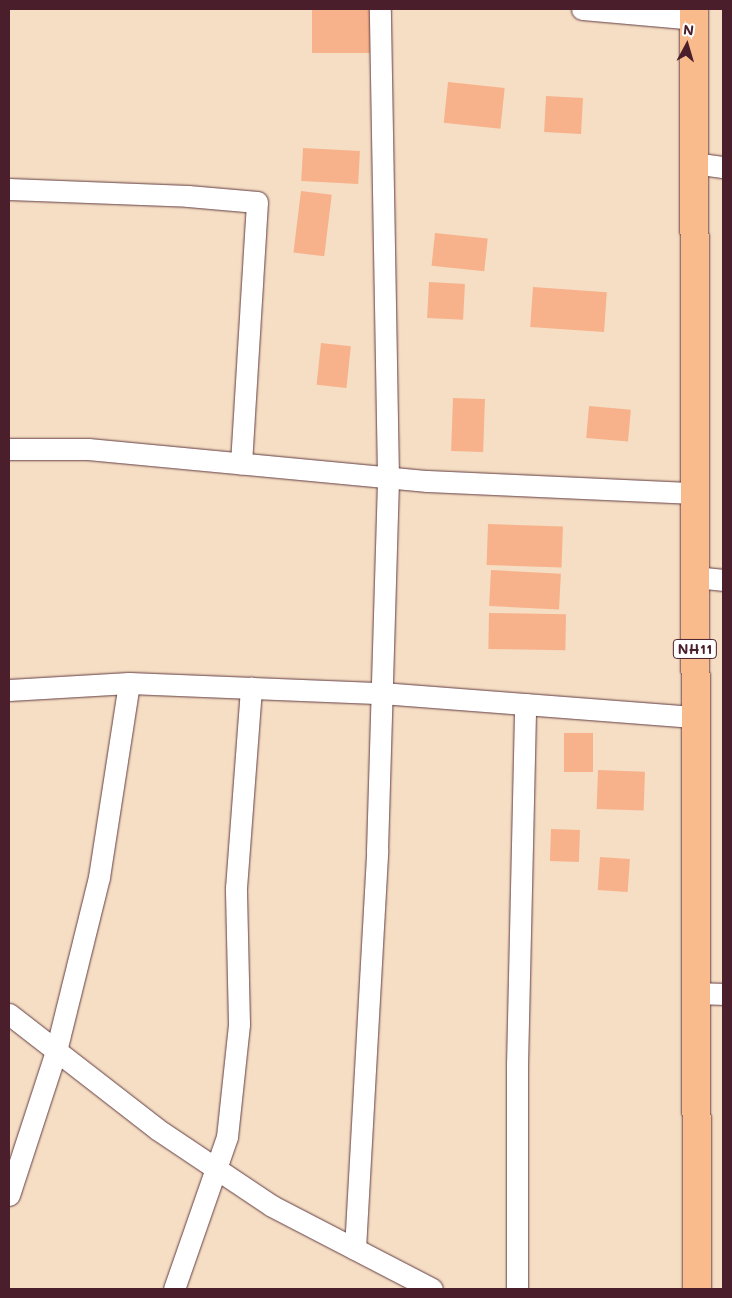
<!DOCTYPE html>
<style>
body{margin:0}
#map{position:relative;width:732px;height:1298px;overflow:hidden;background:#f5dec4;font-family:Mali,sans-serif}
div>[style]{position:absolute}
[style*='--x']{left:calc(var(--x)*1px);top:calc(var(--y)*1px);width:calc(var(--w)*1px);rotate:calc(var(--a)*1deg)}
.building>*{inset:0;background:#f7b28c;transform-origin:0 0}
.roads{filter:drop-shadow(0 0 1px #643c42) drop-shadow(0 0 1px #643c42)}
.minor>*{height:21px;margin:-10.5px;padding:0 10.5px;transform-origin:10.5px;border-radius:10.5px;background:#fff}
.trunk>*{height:28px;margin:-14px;padding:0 14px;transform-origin:14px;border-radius:14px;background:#fabb8c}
span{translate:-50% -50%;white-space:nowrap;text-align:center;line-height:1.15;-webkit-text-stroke:4px #fff;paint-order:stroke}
.shield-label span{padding:1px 4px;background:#fff;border:1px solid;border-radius:4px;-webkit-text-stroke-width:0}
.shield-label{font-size:14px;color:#4a1f2b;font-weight:700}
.frame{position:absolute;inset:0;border:10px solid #4a1f2b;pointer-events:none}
.north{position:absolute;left:662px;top:20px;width:50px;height:50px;-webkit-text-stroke:4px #fff;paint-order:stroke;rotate:6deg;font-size:14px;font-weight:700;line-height:20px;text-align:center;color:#4a1f2b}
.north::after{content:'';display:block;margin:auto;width:18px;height:22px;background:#4a1f2b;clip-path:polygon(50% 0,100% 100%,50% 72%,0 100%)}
</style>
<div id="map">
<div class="building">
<div style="left:312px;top:9px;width:58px;height:44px"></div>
<div style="left:448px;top:82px;width:57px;height:41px;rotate:6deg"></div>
<div style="left:546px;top:96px;width:37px;height:36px;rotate:3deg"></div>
<div style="left:303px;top:148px;width:57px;height:33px;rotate:3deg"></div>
<div style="left:301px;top:191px;width:31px;height:62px;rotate:7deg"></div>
<div style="left:435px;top:233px;width:53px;height:33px;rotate:6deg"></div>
<div style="left:429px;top:282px;width:36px;height:36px;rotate:3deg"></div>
<div style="left:533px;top:287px;width:74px;height:40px;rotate:4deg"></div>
<div style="left:321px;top:343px;width:30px;height:42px;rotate:6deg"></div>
<div style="left:453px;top:398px;width:32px;height:53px;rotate:2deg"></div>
<div style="left:589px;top:406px;width:42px;height:32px;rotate:5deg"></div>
<div style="left:488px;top:524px;width:75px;height:41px;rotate:2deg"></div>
<div style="left:491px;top:570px;width:70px;height:36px;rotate:3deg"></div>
<div style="left:489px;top:613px;width:77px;height:36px;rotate:1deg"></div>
<div style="left:564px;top:733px;width:29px;height:39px"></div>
<div style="left:598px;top:770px;width:47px;height:39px;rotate:2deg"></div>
<div style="left:551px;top:829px;width:29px;height:32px;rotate:2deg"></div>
<div style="left:600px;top:857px;width:30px;height:33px;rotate:4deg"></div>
</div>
<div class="roads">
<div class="minor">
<div style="--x:582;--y:9;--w:112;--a:5.1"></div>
<div style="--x:694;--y:163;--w:29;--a:8"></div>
<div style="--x:9;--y:189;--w:179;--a:2.2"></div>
<div style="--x:188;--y:196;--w:69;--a:5"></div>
<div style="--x:257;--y:202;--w:262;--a:93.5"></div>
<div style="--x:9;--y:449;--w:79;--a:0"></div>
<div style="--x:88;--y:449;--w:341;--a:5.4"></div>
<div style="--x:427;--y:481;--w:268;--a:2.6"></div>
<div style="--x:695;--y:577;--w:28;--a:6"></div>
<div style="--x:9;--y:690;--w:120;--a:-3.3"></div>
<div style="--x:129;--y:683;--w:253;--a:2.3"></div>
<div style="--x:382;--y:693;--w:315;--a:4.4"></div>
<div style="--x:697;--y:993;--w:26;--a:2"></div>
<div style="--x:9;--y:1014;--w:187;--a:37.8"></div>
<div style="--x:157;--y:1129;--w:138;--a:33.8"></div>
<div style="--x:272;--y:1206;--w:180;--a:27.4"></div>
<div style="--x:9;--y:1195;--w:151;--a:-71.9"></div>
<div style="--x:56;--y:1051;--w:179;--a:-76.1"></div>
<div style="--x:99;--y:877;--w:196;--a:-81.2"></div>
<div style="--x:355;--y:1249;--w:399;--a:-86.8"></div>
<div style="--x:377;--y:851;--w:374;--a:-88.3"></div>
<div style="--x:388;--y:477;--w:468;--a:-91"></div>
<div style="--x:174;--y:1289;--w:161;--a:-70.8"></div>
<div style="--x:227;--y:1137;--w:114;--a:-83.9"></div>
<div style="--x:239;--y:1024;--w:136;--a:-91.3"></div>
<div style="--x:236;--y:888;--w:201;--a:-85.7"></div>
<div style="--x:517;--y:1289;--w:224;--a:-90"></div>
<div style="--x:517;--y:1065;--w:361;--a:-88.7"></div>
</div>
<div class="trunk">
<div style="--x:694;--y:9;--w:1280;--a:89.87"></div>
</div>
</div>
<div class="shield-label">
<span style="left:695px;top:649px">NH11</span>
</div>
<div class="frame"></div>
<div class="north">N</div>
</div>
